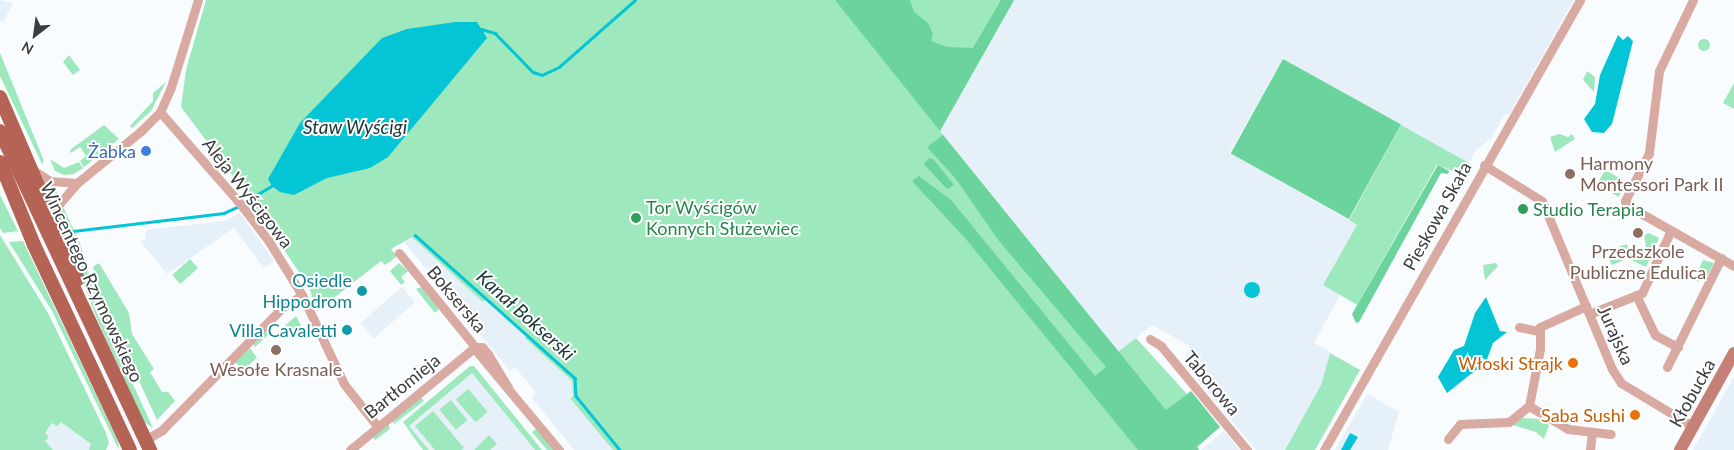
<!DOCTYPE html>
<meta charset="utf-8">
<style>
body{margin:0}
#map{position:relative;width:1734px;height:450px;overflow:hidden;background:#f8fcff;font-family:Lato,sans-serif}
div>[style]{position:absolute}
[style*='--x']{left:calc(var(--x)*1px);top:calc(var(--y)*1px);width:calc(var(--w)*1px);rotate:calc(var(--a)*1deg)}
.built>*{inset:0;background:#e6f0f8;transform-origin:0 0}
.green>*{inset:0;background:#9de8bd;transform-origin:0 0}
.round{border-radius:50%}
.forest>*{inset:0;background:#6ad49c;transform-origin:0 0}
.water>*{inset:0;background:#03c5d5}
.stream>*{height:2.5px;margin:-1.25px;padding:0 1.25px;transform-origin:1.25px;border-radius:1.25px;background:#03c5d5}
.street>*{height:9px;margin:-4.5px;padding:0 4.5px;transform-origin:4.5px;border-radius:4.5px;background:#d9aaa1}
.secondary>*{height:12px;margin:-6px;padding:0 6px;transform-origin:6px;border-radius:6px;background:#c58175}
.primary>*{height:14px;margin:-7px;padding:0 7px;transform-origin:7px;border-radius:7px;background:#b56355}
.dots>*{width:14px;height:14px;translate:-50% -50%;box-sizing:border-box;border:2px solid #fff;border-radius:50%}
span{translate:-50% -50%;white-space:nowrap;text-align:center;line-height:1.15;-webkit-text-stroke:4px #fff;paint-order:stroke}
.shop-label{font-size:18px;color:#366cbe}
.right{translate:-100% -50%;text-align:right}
.education-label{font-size:18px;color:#785e54}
.left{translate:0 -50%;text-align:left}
.street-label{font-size:18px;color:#3a3c3d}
.leisure-label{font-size:18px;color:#27864d}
.culture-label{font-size:18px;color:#0d838f}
.food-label{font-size:18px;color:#c56008}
.water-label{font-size:19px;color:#1b3537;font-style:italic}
.north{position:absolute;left:10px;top:10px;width:50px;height:50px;-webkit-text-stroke:4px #fff;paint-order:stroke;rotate:210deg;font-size:14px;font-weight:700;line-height:20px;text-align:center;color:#3a3c3d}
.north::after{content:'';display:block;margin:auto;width:18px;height:22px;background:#3a3c3d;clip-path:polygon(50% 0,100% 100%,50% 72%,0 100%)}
</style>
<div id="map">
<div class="built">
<div style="clip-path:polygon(0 0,13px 3px,3px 22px,0 21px)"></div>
<div style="clip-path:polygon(1014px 0,1574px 0,1509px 115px,1505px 114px,1492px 137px,1475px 152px,1469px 163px,1283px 59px,1229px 153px,1357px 225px,1324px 285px,1340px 295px,1314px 343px,1330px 352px,1321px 385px,1285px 450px,1256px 450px,1183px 362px,1190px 346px,1152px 325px,1119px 352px,940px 131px)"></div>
<div style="clip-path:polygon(240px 213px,274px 261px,264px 268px,234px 228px,167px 274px,141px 242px,146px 238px,146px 230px,224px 221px)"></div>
<div style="clip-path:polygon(412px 236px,483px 302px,485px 300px,527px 335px,525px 338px,572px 381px,573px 397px,570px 398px,613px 450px,574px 450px,532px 398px,536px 393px,515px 367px,510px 371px,404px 242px)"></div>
<div style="left:402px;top:287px;width:20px;height:55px;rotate:49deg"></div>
<div style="clip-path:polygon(472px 373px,535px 450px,429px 450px,409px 426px)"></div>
<div style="clip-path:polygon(1734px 376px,1734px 450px,1693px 450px,1700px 438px)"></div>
<div style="clip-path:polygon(1367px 394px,1399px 412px,1388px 450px,1335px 450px)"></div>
<div style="clip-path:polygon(56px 418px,99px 450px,53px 450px,42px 438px)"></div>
<div style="clip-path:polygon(1224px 431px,1240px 450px,1201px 450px)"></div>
</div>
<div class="green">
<div style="clip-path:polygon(206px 0,1014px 0,940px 131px,1118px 352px,1136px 338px,1187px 394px,1167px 410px,1199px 450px,613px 450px,570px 398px,573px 397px,572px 381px,525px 338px,527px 335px,485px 300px,483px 302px,412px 237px,391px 249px,397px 256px,391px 261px,385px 265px,381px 261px,317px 311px,309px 287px,253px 203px,181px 107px,186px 70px)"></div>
<div class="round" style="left:1698px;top:39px;width:12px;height:12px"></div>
<div style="clip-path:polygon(0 53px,44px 161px,42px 164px,0 76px)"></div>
<div style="clip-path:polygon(69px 55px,80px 70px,73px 75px,63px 62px)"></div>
<div style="clip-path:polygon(1587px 71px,1595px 77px,1594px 92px,1583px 80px)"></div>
<div style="clip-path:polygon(166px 82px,151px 111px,132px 128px,130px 126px,153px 101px,153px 93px)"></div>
<div style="clip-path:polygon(1734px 83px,1734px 109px,1723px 103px)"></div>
<div style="clip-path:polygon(104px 125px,119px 139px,84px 167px,80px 161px,86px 156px,80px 147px,71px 153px,70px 150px)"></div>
<div style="clip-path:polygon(1401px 125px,1469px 163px,1461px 174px,1437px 165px,1357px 305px,1323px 285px,1357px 225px,1349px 220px)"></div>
<div style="clip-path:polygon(1559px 134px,1568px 137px,1572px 134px,1575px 139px,1555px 152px,1550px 137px)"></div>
<div style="clip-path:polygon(50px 159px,64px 168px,79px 162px,83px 168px,74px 174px,64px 175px,55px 171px)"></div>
<div style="left:1605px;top:170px;width:25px;height:17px;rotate:29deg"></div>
<div style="clip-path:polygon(40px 180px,54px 185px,59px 198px,54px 206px)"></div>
<div style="clip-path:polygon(0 195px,18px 231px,3px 233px,0 228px)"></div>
<div style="clip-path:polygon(62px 205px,80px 243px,101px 315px,153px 428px,144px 422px,97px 319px,58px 218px)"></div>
<div style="clip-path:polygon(1649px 233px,1659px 238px,1646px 267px,1623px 256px,1620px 246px,1627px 244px,1629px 251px,1640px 257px,1646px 246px,1644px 235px)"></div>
<div style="clip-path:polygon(0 235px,48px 313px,106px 433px,109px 443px,106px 450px,89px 450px,91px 444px,61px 422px,57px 426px,52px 423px,45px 433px,49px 437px,45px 441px,53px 450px,0 450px)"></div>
<div style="clip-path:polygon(23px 241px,118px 441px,119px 450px,52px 311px,9px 242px)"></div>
<div style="clip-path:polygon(1613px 252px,1622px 261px,1612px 265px,1608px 257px)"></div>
<div style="left:190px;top:259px;width:12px;height:24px;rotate:48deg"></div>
<div style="clip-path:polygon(1703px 260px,1714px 263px,1706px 278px,1702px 276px,1699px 282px,1694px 279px)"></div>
<div style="clip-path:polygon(99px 263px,129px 313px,132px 334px,154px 369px,150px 372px,162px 392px,168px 392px,175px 401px,157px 420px,102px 300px,93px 267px)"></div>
<div style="clip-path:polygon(399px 263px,408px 271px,401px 277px,405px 282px,401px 285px,390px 271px)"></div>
<div style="clip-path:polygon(1496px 263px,1498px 266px,1485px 280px,1483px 265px)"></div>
<div style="clip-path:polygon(421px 287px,439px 309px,435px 313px,416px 289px)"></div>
<div style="clip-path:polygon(98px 299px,123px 350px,126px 363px,103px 313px)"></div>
<div style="clip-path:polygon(296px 316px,307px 337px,287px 336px,281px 329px)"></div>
<div style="clip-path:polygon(268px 328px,273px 330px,255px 347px,253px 344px)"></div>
<div style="clip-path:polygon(250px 348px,257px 358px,237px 375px,234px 371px,239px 366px,235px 362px)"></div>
<div style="clip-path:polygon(1330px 353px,1360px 370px,1315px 450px,1285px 450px,1321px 385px)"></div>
<div style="clip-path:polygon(470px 366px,474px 366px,542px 450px,535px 450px,472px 373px,409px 426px,429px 450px,423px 450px,403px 422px)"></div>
<div style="left:468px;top:389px;width:30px;height:16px;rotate:49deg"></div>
<div style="clip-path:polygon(421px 397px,424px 401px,394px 424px,392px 421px)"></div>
<div style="left:451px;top:400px;width:26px;height:15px;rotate:51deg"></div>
<div style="clip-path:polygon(433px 411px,464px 448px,461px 450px,435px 450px,415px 426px)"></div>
<div style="clip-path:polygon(1522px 418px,1540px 419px,1549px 425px,1544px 439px,1536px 432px,1513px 425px)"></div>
<div style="clip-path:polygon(388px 424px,390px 429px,375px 440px,373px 437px)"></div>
<div style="clip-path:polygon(537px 428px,554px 450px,547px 450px,532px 432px)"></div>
<div style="clip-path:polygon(489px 435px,497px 444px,490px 450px,474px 450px)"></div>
</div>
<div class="forest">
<div style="clip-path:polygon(835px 0,910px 0,914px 12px,928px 23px,933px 34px,931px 41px,947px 47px,973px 48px,1001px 0,1014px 0,940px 131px)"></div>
<div style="left:1283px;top:59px;width:135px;height:108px;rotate:29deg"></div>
<div style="clip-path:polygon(943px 135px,1166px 410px,1191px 391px,1220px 427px,1197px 447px,1199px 450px,1138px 450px,965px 238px,912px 181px,919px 176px,951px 200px,1095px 376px,1106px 367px,999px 241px,956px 179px,927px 147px)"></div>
<div style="clip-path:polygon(929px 158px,934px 160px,954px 185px,947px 189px,924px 164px)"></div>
<div style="clip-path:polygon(1438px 165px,1449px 171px,1448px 174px,1441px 173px,1359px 322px,1356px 323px,1352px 314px)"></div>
</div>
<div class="water">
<div style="clip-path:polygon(455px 22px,477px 22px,487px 38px,388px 157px,370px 168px,327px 178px,294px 195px,280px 192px,272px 186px,268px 179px,300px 123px,382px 38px,407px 29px)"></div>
<div style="clip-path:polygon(1618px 35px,1623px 40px,1628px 36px,1633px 41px,1612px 124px,1604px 133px,1592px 132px,1584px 119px,1595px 104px,1600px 75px)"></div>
<div class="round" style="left:1244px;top:282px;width:16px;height:16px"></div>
<div style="clip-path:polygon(1486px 297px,1500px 331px,1507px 332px,1493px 343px,1486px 362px,1447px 393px,1438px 377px,1454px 350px,1464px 346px,1475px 313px)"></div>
<div style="clip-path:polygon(1350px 433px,1358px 437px,1350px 450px,1341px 450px)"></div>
</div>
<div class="stream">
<div style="--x:481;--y:29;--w:15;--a:16"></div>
<div style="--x:495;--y:33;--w:54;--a:45.7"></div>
<div style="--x:533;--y:72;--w:9;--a:18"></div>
<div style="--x:542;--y:75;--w:19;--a:-25"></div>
<div style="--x:559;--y:67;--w:101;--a:-41.4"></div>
<div style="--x:243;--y:203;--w:35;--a:-31"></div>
<div style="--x:73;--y:231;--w:152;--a:-6.8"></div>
<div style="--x:224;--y:213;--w:17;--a:-25"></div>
<div style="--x:415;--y:235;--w:215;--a:41.8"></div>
<div style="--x:575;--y:378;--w:18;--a:87"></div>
<div style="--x:576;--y:396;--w:70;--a:50.8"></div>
</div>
<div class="street">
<div style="--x:1693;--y:0;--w:79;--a:115.6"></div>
<div style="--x:1659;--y:71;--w:83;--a:97"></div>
<div style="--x:1649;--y:153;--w:54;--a:116.6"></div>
<div style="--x:1625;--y:201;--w:8;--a:50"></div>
<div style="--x:1630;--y:207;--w:120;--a:29.6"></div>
<div style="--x:160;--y:112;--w:118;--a:48.8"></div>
<div style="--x:238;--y:201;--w:49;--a:52.4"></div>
<div style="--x:268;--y:240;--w:65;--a:58.3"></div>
<div style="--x:302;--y:295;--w:98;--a:64.7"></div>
<div style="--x:344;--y:384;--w:55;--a:51.7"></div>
<div style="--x:1484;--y:165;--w:68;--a:31.8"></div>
<div style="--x:1542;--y:201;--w:182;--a:67.4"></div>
<div style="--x:1612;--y:369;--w:17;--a:57"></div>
<div style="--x:1621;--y:383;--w:85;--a:31.1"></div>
<div style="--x:33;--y:170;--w:20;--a:33"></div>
<div style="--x:50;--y:181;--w:27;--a:4"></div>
<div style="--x:54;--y:221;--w:18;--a:-74"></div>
<div style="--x:59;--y:204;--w:28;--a:-49"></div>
<div style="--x:77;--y:183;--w:82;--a:-39.1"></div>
<div style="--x:141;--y:131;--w:27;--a:-45"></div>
<div style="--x:160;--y:112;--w:27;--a:-66"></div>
<div style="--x:171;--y:87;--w:91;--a:-72.8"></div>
<div style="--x:399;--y:253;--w:121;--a:51"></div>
<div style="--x:475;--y:347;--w:7;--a:0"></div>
<div style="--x:482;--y:347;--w:9;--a:49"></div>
<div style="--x:488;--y:354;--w:39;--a:59"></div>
<div style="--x:1636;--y:295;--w:44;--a:64.6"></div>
<div style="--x:1655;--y:335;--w:26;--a:28"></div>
<div style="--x:1589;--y:314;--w:57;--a:-21.6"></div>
<div style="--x:1642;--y:293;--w:69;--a:-65.3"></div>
<div style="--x:1519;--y:327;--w:19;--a:12"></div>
<div style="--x:1150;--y:339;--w:13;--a:32"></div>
<div style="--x:1161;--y:346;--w:135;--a:50.4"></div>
<div style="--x:474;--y:348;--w:133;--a:50.2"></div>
<div style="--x:1667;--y:367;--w:122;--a:-63.6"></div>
<div style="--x:1529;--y:406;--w:45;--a:30.5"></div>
<div style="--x:1568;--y:429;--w:43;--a:6.6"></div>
<div style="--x:1448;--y:439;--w:19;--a:-51"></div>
<div style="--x:1460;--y:424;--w:49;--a:-2.3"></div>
<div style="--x:1509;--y:422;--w:26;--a:-39"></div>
<div style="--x:1529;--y:406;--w:58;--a:-79.1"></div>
<div style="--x:1540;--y:349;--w:22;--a:-90"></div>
<div style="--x:1540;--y:327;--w:51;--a:-24.5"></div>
<div style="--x:145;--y:440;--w:20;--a:-30"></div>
<div style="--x:162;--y:430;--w:173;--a:-45.5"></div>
<div style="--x:283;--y:307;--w:22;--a:-32"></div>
<div style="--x:350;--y:450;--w:162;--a:-39.5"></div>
<div style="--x:1324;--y:450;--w:518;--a:-60.36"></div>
<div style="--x:1590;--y:450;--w:18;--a:-84"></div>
</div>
<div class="secondary">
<div style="--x:1680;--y:450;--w:111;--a:-60.9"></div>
</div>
<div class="primary">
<div style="--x:0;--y:97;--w:198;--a:66.8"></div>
<div style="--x:0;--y:131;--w:353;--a:64.8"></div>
<div style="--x:0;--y:162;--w:90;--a:67.7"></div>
<div style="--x:34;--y:245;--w:226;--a:64.9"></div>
</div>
<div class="dots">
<div style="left:146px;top:151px;background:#3f7fe0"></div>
<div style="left:1570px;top:174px;background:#8d6e63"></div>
<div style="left:1523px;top:209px;background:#2e9e5b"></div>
<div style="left:636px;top:218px;background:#2e9e5b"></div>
<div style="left:1638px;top:233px;background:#8d6e63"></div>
<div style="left:362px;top:291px;background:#0f9aa8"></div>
<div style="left:347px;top:330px;background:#0f9aa8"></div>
<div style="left:276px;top:350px;background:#8d6e63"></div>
<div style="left:1573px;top:363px;background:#e8710a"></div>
<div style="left:1635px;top:415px;background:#e8710a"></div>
</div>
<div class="shop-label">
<span class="right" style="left:136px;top:151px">Żabka</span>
</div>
<div class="education-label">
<span class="left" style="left:1580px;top:174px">Harmony<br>Montessori Park II</span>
<span style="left:1638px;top:262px">Przedszkole<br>Publiczne Edulica</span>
<span style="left:276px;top:369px">Wesołe Krasnale</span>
</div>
<div class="street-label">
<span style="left:248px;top:193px;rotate:52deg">Aleja Wyścigowa</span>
<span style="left:1437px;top:216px;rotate:-61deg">Pieskowa Skała</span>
<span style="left:92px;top:282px;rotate:65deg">Wincentego Rzymowskiego</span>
<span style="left:457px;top:299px;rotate:50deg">Bokserska</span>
<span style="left:1616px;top:335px;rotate:66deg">Jurajska</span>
<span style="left:1212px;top:383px;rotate:50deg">Taborowa</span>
<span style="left:402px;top:386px;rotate:-39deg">Bartłomieja</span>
<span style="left:1692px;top:393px;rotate:-61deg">Kłobucka</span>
</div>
<div class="leisure-label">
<span class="left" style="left:646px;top:218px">Tor Wyścigów<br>Konnych Służewiec</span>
<span class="left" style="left:1533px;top:209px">Studio Terapia</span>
</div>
<div class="culture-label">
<span class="right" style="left:352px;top:291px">Osiedle<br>Hippodrom</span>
<span class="right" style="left:337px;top:330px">Villa Cavaletti</span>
</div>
<div class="food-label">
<span class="right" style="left:1563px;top:363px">Włoski Strajk</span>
<span class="right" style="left:1625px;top:415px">Saba Sushi</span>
</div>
<div class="water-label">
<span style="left:355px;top:127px">Staw Wyścigi</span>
<span style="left:526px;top:315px;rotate:42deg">Kanał Bokserski</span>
</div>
<div class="north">N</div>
</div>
